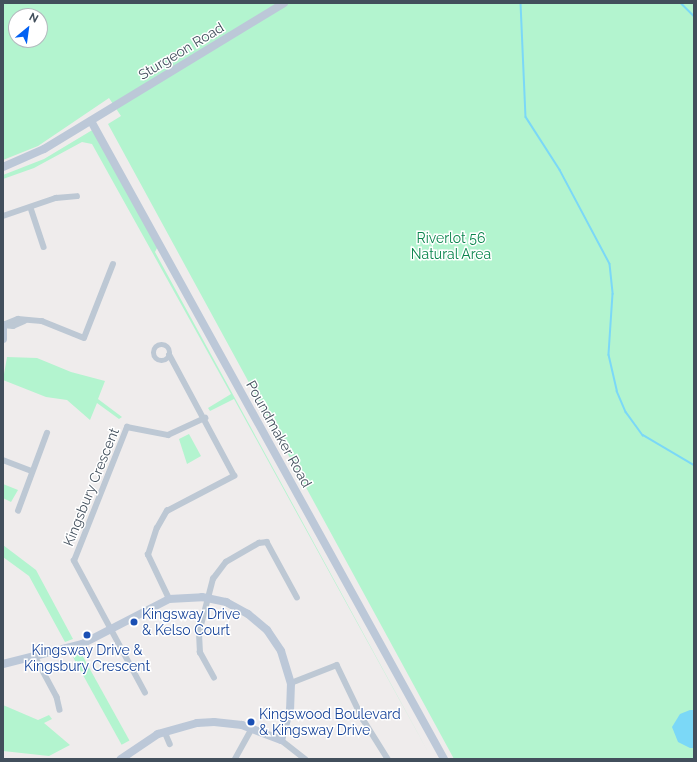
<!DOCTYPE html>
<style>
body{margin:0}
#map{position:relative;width:697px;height:762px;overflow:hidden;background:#efecec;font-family:Raleway,sans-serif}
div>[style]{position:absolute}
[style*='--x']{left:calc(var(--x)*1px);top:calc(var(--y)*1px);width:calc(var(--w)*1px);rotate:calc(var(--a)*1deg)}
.green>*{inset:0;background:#b3f4cf;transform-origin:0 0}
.water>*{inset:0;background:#7bd8f7}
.stream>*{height:1.5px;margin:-0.75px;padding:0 0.75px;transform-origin:0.75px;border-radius:0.75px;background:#7bd8f7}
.street>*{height:5.5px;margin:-2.75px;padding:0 2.75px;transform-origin:2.75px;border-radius:2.75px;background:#bdc8d4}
.street>.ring{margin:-2.75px;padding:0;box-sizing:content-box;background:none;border:5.5px solid #bdc8d4;border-radius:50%}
.secondary>*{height:8px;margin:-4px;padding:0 4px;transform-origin:4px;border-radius:4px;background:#bcc8d8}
.dots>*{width:11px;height:11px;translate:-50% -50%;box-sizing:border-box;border:2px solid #fff;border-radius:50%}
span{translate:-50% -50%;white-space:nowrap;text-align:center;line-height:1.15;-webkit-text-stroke:3px #fff;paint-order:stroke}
.street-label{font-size:14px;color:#424f5c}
.park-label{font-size:14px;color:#0b854d}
.transit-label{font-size:14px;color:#164399}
.left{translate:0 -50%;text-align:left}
.frame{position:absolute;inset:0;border:4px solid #424f5c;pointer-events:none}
.north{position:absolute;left:8px;top:8px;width:40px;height:40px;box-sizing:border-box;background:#fff;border:1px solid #b3b9be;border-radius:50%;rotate:29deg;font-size:11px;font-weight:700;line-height:16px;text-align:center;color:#424f5c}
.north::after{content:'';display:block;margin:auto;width:14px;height:18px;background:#0261f3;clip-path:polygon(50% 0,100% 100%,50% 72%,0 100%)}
</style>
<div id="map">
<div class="green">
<div style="clip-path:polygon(evenodd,3px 3px,694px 3px,694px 710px,690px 710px,690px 748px,694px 748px,694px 759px,454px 759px,108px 124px,121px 116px,109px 98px,38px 146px,3px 160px,3px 3px,16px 16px,40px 16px,40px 40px,16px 40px,16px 16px)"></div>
<div style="clip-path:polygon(94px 129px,158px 246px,155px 252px,432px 759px,234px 399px,210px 411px,208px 408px,231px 394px,92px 144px,82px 142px,34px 168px,3px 179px,3px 175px,44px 159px)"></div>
<div style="clip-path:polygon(7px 357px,37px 358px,71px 372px,105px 381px,98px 399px,122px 417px,119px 419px,97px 403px,90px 420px,67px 400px,46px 397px,3px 380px)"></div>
<div style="clip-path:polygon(189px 434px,201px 456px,187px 464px,179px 439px)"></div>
<div style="clip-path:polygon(3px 484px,18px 490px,11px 502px,3px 498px)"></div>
<div style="clip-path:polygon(3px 545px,36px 570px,73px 639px,65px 642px,29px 576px,3px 557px)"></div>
<div style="left:81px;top:653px;width:100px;height:9px;rotate:61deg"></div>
<div style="clip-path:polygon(3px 705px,38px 720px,49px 715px,52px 719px,44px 723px,70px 745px,49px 756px,3px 751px)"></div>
</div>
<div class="water">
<div style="clip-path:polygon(690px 710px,694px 710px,694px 748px,690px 748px,678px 742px,672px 727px,680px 714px)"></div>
</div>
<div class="stream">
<div style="--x:521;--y:3;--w:114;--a:87.5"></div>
<div style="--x:526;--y:117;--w:63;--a:57.3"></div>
<div style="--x:560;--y:170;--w:106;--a:62"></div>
<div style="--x:610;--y:264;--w:30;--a:84"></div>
<div style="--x:613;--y:294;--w:61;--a:93.8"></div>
<div style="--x:609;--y:355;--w:37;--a:77"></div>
<div style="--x:617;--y:391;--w:23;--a:67"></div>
<div style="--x:626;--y:412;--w:29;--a:54"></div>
<div style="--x:643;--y:435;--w:59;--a:30.5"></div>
<div style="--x:681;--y:3;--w:18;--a:45"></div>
</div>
<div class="street">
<div style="--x:31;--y:208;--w:41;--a:71.6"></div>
<div style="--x:3;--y:216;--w:56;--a:-18.8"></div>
<div style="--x:56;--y:198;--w:21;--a:-5"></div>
<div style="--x:3;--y:325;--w:16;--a:-22"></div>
<div style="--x:18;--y:319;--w:24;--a:5"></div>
<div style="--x:42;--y:321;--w:45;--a:22"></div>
<div style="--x:84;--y:338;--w:79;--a:-68.6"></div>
<div style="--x:3;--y:325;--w:10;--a:6"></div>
<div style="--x:13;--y:326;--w:12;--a:-24"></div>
<div class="ring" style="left:154px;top:345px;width:10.5px;height:10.5px"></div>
<div style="--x:3;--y:460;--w:31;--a:21"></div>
<div style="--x:18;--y:511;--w:83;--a:-69.6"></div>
<div style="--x:169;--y:599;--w:49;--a:-115.5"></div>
<div style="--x:148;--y:555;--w:28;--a:-72"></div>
<div style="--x:157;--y:528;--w:20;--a:-60"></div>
<div style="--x:167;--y:511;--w:76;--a:-27.6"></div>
<div style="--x:234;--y:476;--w:137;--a:-118.2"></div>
<div style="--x:36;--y:658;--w:44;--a:61.7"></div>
<div style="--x:57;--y:697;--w:13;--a:77"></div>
<div style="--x:214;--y:678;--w:29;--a:-119"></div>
<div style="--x:200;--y:653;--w:20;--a:-93"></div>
<div style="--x:199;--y:633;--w:56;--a:-75.5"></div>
<div style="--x:213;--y:579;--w:21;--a:-53"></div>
<div style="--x:226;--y:562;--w:38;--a:-30"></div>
<div style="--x:259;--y:543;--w:8;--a:-7"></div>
<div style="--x:267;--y:542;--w:63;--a:61.4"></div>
<div style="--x:291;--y:683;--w:49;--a:-21.4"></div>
<div style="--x:337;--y:665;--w:60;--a:64.3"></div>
<div style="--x:363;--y:719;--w:47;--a:58"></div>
<div style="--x:145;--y:693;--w:150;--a:-118.3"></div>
<div style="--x:74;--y:561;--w:144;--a:-68.4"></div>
<div style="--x:127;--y:427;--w:42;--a:11"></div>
<div style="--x:168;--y:435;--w:41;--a:-24.7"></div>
<div style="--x:165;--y:732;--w:13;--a:67"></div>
<div style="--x:281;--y:740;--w:31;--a:38"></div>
<div style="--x:235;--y:759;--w:35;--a:-61"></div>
</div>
<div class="secondary">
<div style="--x:91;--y:121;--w:729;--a:61.04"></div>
<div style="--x:3;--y:167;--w:45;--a:-23.7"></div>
<div style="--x:44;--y:149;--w:281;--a:-31.3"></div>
<div style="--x:3;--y:325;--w:14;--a:90"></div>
<div style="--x:3;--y:664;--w:81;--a:-14.2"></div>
<div style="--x:82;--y:644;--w:98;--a:-27.3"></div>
<div style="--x:169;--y:599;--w:33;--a:-3"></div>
<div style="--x:202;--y:597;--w:25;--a:12"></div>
<div style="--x:226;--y:602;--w:25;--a:29"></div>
<div style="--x:248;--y:614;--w:25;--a:40"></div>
<div style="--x:267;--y:630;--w:25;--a:56"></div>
<div style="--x:281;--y:651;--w:34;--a:73"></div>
<div style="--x:291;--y:683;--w:26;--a:92"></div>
<div style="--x:290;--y:709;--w:32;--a:106"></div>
<div style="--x:281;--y:740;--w:42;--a:-159"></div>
<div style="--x:242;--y:725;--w:28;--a:-174"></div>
<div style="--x:214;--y:722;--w:17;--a:177"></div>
<div style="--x:197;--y:723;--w:41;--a:164.2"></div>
<div style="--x:158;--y:734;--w:45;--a:146"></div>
</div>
<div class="dots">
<div style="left:134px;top:622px;background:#1a4fb4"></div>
<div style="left:87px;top:635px;background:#1a4fb4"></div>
<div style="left:251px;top:722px;background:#1a4fb4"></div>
</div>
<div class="street-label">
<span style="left:181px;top:51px;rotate:-31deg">Sturgeon Road</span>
<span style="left:279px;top:434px;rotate:61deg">Poundmaker Road</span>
<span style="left:91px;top:487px;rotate:-68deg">Kingsbury Crescent</span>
</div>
<div class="park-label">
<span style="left:451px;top:246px">Riverlot 56<br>Natural Area</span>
</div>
<div class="transit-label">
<span class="left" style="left:142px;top:622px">Kingsway Drive<br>&amp; Kelso Court</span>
<span style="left:87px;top:658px">Kingsway Drive &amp;<br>Kingsbury Crescent</span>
<span class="left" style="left:259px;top:722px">Kingswood Boulevard<br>&amp; Kingsway Drive</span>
</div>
<div class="frame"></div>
<div class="north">N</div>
</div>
